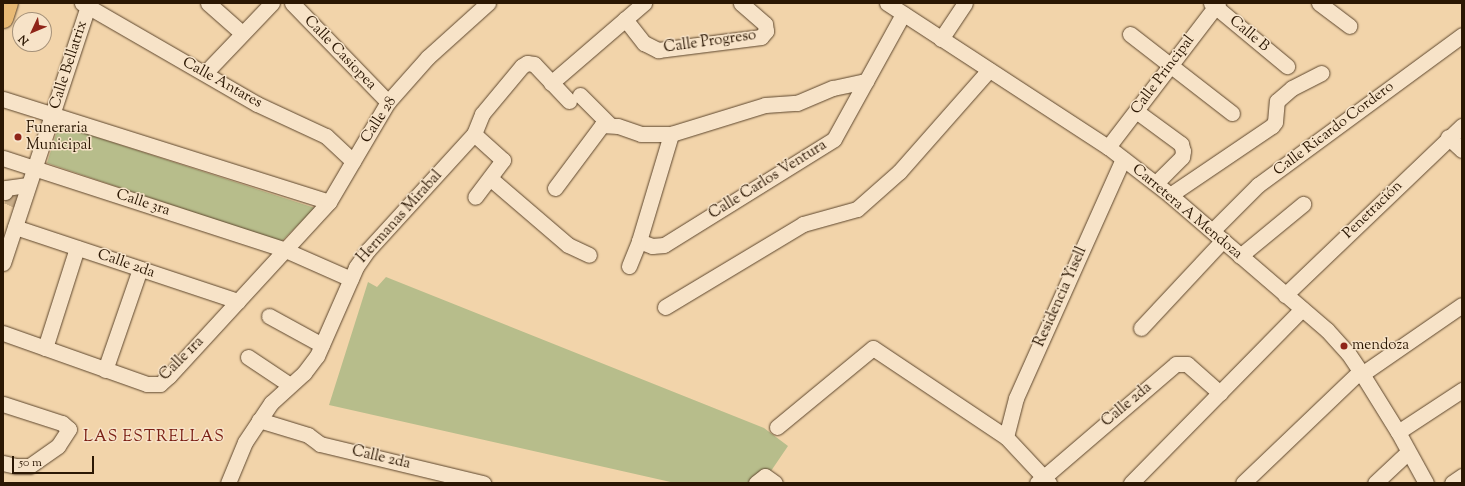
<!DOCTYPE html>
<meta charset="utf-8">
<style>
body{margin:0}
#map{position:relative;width:1465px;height:486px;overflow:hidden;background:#f2d4aa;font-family:"Sorts Mill Goudy",serif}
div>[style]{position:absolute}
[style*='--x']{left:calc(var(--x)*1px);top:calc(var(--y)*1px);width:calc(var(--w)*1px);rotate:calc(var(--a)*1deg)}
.green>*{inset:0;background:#b7bd8b}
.minor-tunnel>*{height:15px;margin-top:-7.5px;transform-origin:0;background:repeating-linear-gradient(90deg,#caae89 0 15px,transparent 0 23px)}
.roads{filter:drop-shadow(0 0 1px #5d462d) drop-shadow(0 0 1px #5d462d)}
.minor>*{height:15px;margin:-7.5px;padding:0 7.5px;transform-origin:7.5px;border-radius:7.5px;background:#f7e3c8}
.major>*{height:19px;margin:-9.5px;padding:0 9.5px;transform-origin:9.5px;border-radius:9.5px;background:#e9ba75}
.dots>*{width:11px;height:11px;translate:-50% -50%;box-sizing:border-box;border:2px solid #f7e3c8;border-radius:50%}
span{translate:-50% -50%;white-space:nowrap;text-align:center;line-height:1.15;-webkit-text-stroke:3px #f7e3c8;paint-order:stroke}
.street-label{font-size:15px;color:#2b1703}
.poi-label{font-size:15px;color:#2b1703}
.left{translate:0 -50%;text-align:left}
.neighbourhood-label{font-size:16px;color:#7a1f14;letter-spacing:1px}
.frame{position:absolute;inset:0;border:4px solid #2b1703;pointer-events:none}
.north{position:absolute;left:12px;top:12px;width:40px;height:40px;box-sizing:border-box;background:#f7e3c8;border:1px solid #a59179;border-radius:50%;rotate:226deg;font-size:11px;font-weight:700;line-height:16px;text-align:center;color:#2b1703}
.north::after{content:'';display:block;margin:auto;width:14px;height:18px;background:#8f2418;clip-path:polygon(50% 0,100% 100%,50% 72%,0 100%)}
.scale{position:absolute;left:12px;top:456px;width:82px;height:18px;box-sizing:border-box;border:2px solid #2b1703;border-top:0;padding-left:5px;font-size:12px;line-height:14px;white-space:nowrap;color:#2b1703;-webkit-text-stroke:3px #f7e3c8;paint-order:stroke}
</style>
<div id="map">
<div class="green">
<div style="clip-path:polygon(59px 125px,315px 208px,281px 242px,47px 163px)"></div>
<div style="clip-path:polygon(386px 277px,764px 428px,788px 446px,771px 471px,760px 471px,747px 483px,675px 483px,329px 405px,368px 282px,377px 287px)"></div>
</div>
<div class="minor-tunnel">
<div style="--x:11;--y:206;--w:12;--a:-66"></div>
</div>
<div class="roads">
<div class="minor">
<div style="--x:82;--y:3;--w:202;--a:30"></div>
<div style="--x:257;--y:104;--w:76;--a:24.9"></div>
<div style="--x:326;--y:136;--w:37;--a:43"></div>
<div style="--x:208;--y:3;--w:45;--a:41.4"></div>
<div style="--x:292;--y:3;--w:138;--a:45.9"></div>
<div style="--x:887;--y:3;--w:264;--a:33.1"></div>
<div style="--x:1108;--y:147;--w:78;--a:37.7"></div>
<div style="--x:1170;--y:195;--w:207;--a:40.7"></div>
<div style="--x:1327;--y:330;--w:31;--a:48"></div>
<div style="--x:1348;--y:353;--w:25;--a:56"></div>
<div style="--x:1362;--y:374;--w:68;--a:58.2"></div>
<div style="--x:1398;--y:432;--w:58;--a:61.2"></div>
<div style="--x:1211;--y:3;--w:99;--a:39.7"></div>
<div style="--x:1319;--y:3;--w:38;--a:37"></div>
<div style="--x:625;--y:19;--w:31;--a:52"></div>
<div style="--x:644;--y:43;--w:16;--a:27"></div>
<div style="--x:658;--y:50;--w:104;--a:-7.2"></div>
<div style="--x:761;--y:37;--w:8;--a:-50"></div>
<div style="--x:766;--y:31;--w:7;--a:-98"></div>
<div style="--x:765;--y:24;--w:32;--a:-139"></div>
<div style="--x:1130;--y:34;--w:129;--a:37.8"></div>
<div style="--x:941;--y:39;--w:43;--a:-56.3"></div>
<div style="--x:205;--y:73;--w:97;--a:-46.3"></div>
<div style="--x:551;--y:83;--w:123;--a:-40.7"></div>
<div style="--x:580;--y:95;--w:41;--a:45"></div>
<div style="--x:3;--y:99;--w:342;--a:17.5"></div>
<div style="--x:1136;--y:111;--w:56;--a:36.3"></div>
<div style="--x:1181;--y:144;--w:7;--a:74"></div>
<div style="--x:1183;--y:151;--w:6;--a:99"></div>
<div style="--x:1182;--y:157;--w:37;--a:135"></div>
<div style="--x:474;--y:134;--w:39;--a:42"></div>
<div style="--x:503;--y:160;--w:46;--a:127.1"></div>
<div style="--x:1448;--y:137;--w:19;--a:43"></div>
<div style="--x:1108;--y:147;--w:181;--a:-52.6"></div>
<div style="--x:3;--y:158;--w:294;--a:18"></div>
<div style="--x:283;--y:249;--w:74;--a:23.8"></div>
<div style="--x:491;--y:179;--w:101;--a:40.6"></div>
<div style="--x:568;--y:245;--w:23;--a:25"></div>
<div style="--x:555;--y:188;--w:79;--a:-53.3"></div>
<div style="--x:602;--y:125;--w:16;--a:4"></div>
<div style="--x:618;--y:126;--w:24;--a:19"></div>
<div style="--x:641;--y:134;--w:30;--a:0"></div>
<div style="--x:671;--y:134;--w:98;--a:-17.1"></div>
<div style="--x:765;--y:105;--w:32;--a:-4"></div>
<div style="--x:797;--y:103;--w:39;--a:-23"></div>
<div style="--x:833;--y:88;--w:34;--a:-12"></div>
<div style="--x:5;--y:192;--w:4;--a:-76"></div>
<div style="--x:6;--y:188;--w:22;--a:-8"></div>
<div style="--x:1170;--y:195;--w:123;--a:-34.1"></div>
<div style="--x:1272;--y:126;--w:5;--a:-53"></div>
<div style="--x:1275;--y:122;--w:21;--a:-85"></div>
<div style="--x:1277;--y:101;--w:20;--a:-41"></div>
<div style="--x:1292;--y:88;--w:33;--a:-27"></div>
<div style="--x:15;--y:227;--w:235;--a:18.4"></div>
<div style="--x:1212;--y:231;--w:65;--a:-45"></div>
<div style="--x:1258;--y:185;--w:253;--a:-36.3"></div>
<div style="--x:639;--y:241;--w:14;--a:21"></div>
<div style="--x:652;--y:246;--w:12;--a:-5"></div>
<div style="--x:664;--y:245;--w:200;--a:-31.9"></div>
<div style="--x:834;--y:139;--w:143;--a:-61.1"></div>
<div style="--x:1240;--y:256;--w:82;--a:-39.5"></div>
<div style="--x:3;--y:263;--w:274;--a:-71.7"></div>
<div style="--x:629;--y:266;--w:27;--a:-68"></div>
<div style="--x:639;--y:241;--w:112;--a:-73.3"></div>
<div style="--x:1285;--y:295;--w:245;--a:-43.7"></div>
<div style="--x:665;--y:307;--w:161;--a:-31"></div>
<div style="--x:803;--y:224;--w:56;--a:-15.5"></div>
<div style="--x:857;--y:209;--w:56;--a:-41.4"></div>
<div style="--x:899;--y:172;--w:136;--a:-48.6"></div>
<div style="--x:269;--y:316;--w:60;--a:28.7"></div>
<div style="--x:1141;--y:328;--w:120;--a:-47"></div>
<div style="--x:3;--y:333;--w:153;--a:19.5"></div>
<div style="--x:147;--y:384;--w:13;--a:0"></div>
<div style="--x:160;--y:384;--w:12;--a:-42"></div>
<div style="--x:169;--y:376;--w:236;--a:-47.4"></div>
<div style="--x:329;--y:202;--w:116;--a:-59.5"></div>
<div style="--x:388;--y:102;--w:60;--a:-48.4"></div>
<div style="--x:428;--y:57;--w:81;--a:-42"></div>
<div style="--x:45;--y:348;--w:105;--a:-72.3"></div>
<div style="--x:248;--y:357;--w:50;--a:33.7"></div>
<div style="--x:105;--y:370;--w:107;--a:-70.9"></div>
<div style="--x:1362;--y:374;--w:121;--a:-34.6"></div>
<div style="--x:3;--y:404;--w:62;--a:17.9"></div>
<div style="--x:62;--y:423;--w:9;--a:41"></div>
<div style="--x:69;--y:429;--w:20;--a:123"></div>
<div style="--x:58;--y:446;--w:35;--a:145"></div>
<div style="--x:29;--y:466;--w:13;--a:180"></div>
<div style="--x:16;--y:466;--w:13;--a:-167"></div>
<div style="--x:259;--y:420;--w:51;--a:17"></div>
<div style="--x:308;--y:435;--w:15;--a:37"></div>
<div style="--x:320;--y:444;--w:168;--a:13.5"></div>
<div style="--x:777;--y:427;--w:124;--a:-39.5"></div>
<div style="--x:873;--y:348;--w:160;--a:33.8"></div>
<div style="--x:1006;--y:437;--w:63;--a:46.9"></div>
<div style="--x:1398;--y:432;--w:77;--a:-33.3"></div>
<div style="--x:1006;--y:437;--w:40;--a:-75.6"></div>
<div style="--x:1016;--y:398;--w:262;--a:-65.9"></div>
<div style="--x:228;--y:483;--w:44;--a:-67.5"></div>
<div style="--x:245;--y:442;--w:47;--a:-56.3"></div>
<div style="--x:271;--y:403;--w:45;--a:-42.3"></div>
<div style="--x:304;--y:373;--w:21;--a:-53"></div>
<div style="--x:317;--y:356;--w:97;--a:-66.3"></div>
<div style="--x:356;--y:267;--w:21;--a:-55"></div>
<div style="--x:368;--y:250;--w:157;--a:-47.6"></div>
<div style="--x:474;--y:134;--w:22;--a:-68"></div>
<div style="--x:482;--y:114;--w:62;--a:-50.2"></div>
<div style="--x:522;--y:66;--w:6;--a:-31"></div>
<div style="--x:527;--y:63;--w:7;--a:8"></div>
<div style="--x:534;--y:64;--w:51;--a:46.6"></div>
<div style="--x:756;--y:483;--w:11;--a:-38"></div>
<div style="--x:765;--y:476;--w:12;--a:35"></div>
<div style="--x:1037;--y:483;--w:183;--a:-40.6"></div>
<div style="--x:1176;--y:364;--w:11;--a:0"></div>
<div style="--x:1187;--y:364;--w:44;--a:41.3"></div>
<div style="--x:1131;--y:483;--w:244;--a:-45.5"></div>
<div style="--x:1243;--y:483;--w:162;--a:-43.7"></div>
<div style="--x:1375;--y:483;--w:45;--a:-43.2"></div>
<div style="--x:1452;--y:483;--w:12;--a:-35"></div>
</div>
<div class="major">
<div style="--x:3;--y:18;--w:16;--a:-72"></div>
</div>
</div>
<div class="dots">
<div style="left:18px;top:137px;background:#8f2418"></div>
<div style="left:1344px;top:346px;background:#8f2418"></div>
</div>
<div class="street-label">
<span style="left:1249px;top:34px;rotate:40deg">Calle B</span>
<span style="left:710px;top:42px;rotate:-8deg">Calle Progreso</span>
<span style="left:340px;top:53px;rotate:46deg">Calle Casiopea</span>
<span style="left:69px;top:65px;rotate:-72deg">Calle Bellatrix</span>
<span style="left:1163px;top:75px;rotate:-53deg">Calle Principal</span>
<span style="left:222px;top:83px;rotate:29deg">Calle Antares</span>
<span style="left:379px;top:120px;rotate:-57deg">Calle 28</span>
<span style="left:1334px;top:129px;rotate:-37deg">Calle Ricardo Cordero</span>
<span style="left:768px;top:180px;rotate:-32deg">Calle Carlos Ventura</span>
<span style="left:143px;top:203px;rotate:18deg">Calle 3ra</span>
<span style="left:1373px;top:210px;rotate:-44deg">Penetración</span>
<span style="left:1187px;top:212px;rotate:40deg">Carretera A Mendoza</span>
<span style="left:400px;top:217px;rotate:-48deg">Hermanas Mirabal</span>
<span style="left:126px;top:264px;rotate:19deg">Calle 2da</span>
<span style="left:1061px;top:297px;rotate:-66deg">Residencia Yisell</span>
<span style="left:182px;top:359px;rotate:-45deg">Calle 1ra</span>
<span style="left:1127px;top:405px;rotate:-40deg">Calle 2da</span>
<span style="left:381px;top:458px;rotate:13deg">Calle 2da</span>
</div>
<div class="poi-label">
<span class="left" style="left:26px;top:137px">Funeraria<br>Municipal</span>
<span class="left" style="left:1352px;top:346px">mendoza</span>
</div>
<div class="neighbourhood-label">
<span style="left:154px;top:438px">LAS ESTRELLAS</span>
</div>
<div class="frame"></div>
<div class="north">N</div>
<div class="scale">50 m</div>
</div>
